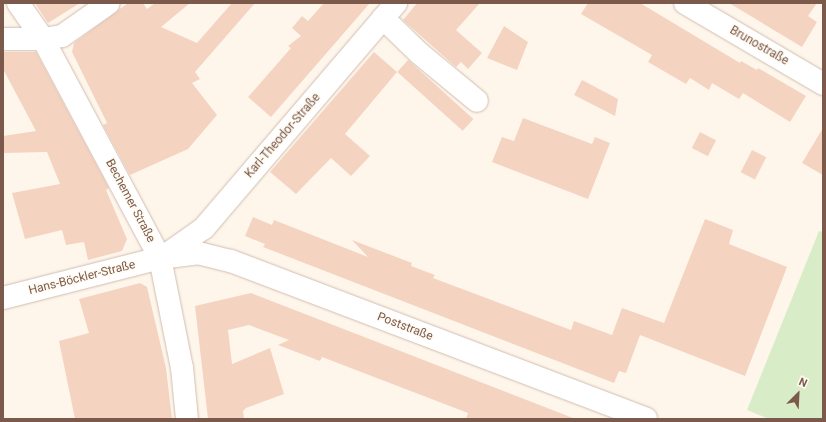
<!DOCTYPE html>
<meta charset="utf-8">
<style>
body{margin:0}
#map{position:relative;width:826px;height:422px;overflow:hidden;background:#fef6eb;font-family:Roboto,sans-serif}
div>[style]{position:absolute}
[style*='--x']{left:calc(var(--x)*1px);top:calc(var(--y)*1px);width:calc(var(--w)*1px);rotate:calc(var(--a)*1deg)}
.green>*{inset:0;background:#d8edc7}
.building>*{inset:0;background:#f5d3c1;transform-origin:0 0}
.roads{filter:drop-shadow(0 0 1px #d2bcaf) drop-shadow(0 0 1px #d2bcaf)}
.minor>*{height:22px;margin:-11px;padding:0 11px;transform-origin:11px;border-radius:11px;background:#fff}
span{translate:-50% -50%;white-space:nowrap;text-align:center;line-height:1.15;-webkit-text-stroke:3px #fffaf2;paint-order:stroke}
.street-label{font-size:12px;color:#7b5a4b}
.frame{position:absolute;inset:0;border:4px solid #7b5a4b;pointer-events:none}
.north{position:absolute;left:778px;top:374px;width:40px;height:40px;-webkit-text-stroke:3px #fffaf2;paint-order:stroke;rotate:24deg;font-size:11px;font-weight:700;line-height:16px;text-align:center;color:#7b5a4b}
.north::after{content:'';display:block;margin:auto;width:14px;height:18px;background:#7b5a4b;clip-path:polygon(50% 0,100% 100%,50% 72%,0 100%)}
</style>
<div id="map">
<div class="green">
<div style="clip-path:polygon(819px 231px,823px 232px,823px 419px,769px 419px,747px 410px)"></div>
</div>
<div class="building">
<div style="clip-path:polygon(35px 3px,80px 3px,48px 23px)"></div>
<div style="clip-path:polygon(128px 3px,143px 3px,147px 9px,155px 3px,190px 3px,161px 27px,197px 43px,232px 3px,255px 3px,195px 72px,200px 79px,192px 83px,217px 115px,188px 149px,130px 175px,103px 125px,107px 123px,72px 52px,74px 43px)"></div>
<div style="clip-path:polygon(324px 3px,370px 3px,271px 117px,248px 97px,291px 48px,288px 46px,301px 36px,292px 28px,302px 16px,308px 21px)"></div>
<div style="clip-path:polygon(417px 3px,480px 3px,456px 30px,482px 53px,468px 69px,461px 62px,456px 67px,403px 20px)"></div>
<div style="clip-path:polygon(588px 3px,640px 3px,740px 63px,741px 61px,757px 70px,758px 68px,806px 96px,790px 122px,743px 93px,739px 99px,712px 83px,709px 90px,690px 78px,686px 84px,648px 62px,652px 55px,581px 14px)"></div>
<div style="clip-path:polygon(729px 3px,817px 3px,808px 16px,817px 22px,802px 47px)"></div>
<div style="clip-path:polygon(504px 26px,528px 42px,517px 70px,487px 58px)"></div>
<div style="clip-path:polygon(3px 52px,36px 52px,109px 188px,106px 190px,127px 239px,122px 251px,88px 260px,84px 242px,66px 245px,62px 230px,25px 239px,12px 193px,60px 184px,47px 152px,3px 153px,3px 136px,36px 131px,3px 69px)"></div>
<div style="clip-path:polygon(374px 52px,397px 72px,345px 134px,370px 156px,351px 176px,331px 158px,296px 194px,270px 172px)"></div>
<div style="left:408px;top:60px;width:88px;height:16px;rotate:42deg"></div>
<div style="clip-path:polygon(582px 80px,618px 99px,615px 116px,574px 95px)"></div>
<div style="clip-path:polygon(523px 118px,592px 144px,595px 137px,610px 143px,588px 199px,492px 162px,502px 137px,514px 141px)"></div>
<div style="clip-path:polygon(823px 128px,823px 175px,802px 163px)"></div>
<div style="left:700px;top:132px;width:18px;height:18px;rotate:27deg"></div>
<div style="left:752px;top:150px;width:16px;height:25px;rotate:27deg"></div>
<div style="clip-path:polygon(253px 217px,272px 225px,274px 220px,368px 257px,352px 240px,412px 263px,411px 266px,435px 275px,433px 278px,571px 330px,574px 321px,612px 335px,622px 308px,664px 323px,705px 219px,733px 230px,729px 244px,787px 267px,745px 376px,640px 335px,626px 373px,619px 371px,614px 383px,263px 247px,265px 244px,245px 236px)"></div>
<div style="clip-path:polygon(140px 283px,147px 287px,166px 368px,172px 419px,75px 419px,59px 341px,89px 333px,79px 299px)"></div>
<div style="clip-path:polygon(251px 293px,573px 418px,573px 419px,466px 419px,468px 413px,322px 357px,320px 361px,278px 345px,289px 340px,249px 325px,228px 330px,232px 364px,270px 348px,284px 394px,246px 408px,243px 411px,244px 419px,208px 419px,195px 306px)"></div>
</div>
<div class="roads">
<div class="minor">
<div style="--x:18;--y:3;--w:44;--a:55.2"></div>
<div style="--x:43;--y:39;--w:248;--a:61.9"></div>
<div style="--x:160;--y:258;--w:112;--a:78.7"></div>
<div style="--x:182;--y:368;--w:51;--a:84.4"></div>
<div style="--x:685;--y:3;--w:160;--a:30.4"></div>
<div style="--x:383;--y:18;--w:50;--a:44.2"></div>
<div style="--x:419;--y:53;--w:75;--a:39.6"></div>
<div style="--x:3;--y:39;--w:40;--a:0"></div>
<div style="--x:43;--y:39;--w:19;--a:-9"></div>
<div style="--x:62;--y:36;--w:57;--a:-35.1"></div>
<div style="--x:163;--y:257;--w:50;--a:-35.3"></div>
<div style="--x:204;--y:228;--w:296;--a:-49.5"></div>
<div style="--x:3;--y:298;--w:162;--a:-14.3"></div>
<div style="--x:160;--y:258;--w:38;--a:-7"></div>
<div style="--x:198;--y:253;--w:34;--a:14"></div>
<div style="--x:231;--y:261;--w:444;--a:20.8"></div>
</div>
</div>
<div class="street-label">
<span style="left:759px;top:46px;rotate:30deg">Brunostraße</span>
<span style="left:283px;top:136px;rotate:-49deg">Karl-Theodor-Straße</span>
<span style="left:130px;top:201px;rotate:62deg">Bechemer Straße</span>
<span style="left:82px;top:278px;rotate:-14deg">Hans-Böckler-Straße</span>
<span style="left:405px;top:327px;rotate:21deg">Poststraße</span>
</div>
<div class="frame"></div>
<div class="north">N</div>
</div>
